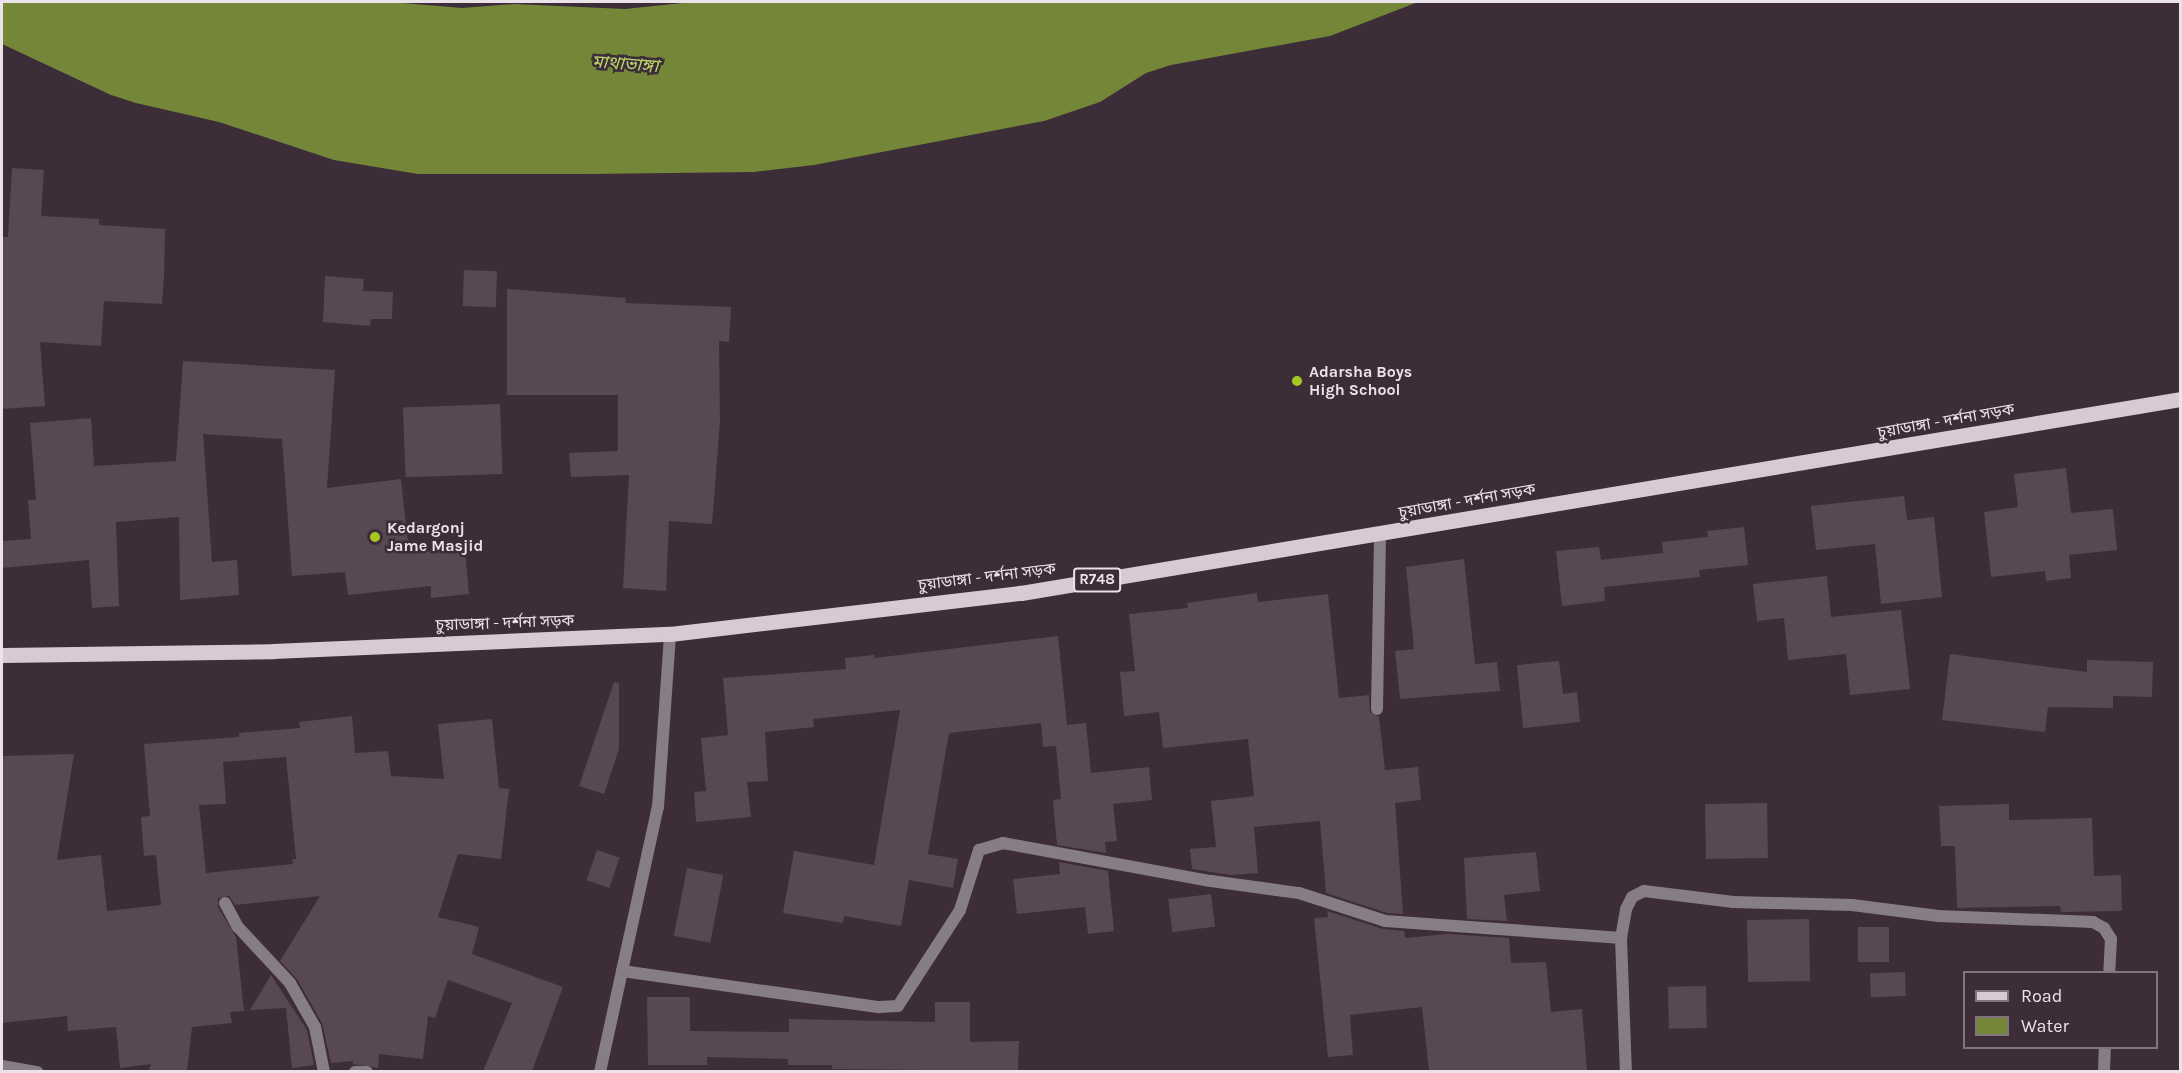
<!DOCTYPE html>
<meta charset="utf-8">
<style>
body{margin:0}
#map{position:relative;width:2182px;height:1073px;overflow:hidden;background:#3c2d38;font-family:Karla,"Noto Sans Bengali",sans-serif}
div>[style]{position:absolute}
[style*='--x']{left:calc(var(--x)*1px);top:calc(var(--y)*1px);width:calc(var(--w)*1px);rotate:calc(var(--a)*1deg)}
.water>*{inset:0;background:#748739}
.building>*{inset:0;background:#584854;transform-origin:0 0}
.street>*{height:12px;margin:-6px;padding:0 6px;transform-origin:6px;border-radius:6px;background:#867e84}
.primary>*{height:15px;margin:-7.5px;padding:0 7.5px;transform-origin:7.5px;border-radius:7.5px;background:#d9c9d5}
.dots>*{width:16px;height:16px;translate:-50% -50%;box-sizing:border-box;border:3px solid #3c2d38;border-radius:50%}
span{translate:-50% -50%;white-space:nowrap;text-align:center;line-height:1.15;-webkit-text-stroke:5px #3c2d38;paint-order:stroke}
.shield-label span{padding:2px 4px;background:#3c2d38;border:2px solid;border-radius:4px;-webkit-text-stroke-width:0}
.shield-label{font-size:15px;color:#ece2e9;font-weight:700}
.poi-label{font-size:16px;color:#ece2e9;font-weight:700}
.left{translate:0 -50%;text-align:left}
.street-label{font-size:16px;color:#ece2e9}
.water-label{font-size:18px;color:#bad56a;font-style:italic}
.frame{position:absolute;inset:0;border:3px solid #ece2e9;pointer-events:none}
.legend{position:absolute;left:1963px;top:971px;width:195px;height:78px;box-sizing:border-box;background:#3c2d38;border:2px solid #82757f;margin:0;padding:8px 10px;list-style:none;font-size:18px;color:#ece2e9}
.legend li{display:flex;align-items:center;gap:12px;height:30px}
.legend b{width:30px;border:2px solid #82757f}
</style>
<div id="map">
<div class="water">
<div style="clip-path:polygon(2px 2px,391px 2px,462px 8px,514px 4px,625px 9px,692px 2px,1418px 2px,1330px 36px,1171px 65px,1146px 73px,1100px 102px,1044px 121px,814px 165px,754px 172px,588px 174px,418px 174px,334px 160px,219px 122px,136px 103px,111px 95px,2px 44px)"></div>
</div>
<div class="building">
<div style="clip-path:polygon(12px 168px,44px 170px,41px 216px,99px 219px,99px 225px,165px 229px,164px 278px,162px 304px,104px 301px,101px 346px,40px 342px,45px 406px,2px 409px,2px 237px,8px 237px)"></div>
<div style="left:464px;top:270px;width:33px;height:36px;rotate:2deg"></div>
<div style="clip-path:polygon(325px 276px,364px 279px,363px 291px,393px 292px,392px 319px,371px 319px,370px 326px,323px 322px)"></div>
<div style="clip-path:polygon(507px 289px,626px 298px,625px 303px,731px 307px,729px 342px,719px 341px,720px 422px,712px 524px,669px 521px,666px 591px,623px 588px,629px 475px,571px 477px,569px 453px,618px 451px,618px 395px,507px 395px)"></div>
<div style="clip-path:polygon(183px 361px,335px 370px,327px 488px,401px 479px,409px 552px,465px 550px,469px 594px,431px 598px,431px 586px,348px 595px,345px 572px,292px 576px,282px 439px,203px 434px,212px 562px,237px 560px,239px 595px,180px 600px,179px 517px,116px 522px,119px 606px,92px 608px,89px 560px,2px 568px,2px 541px,31px 539px,28px 500px,36px 500px,30px 423px,91px 418px,94px 466px,176px 461px)"></div>
<div style="left:500px;top:404px;width:70px;height:97px;rotate:88deg"></div>
<div style="clip-path:polygon(2066px 468px,2071px 513px,2113px 509px,2117px 550px,2069px 555px,2071px 578px,2046px 581px,2045px 571px,1991px 577px,1984px 512px,2018px 507px,2014px 474px)"></div>
<div style="clip-path:polygon(1904px 496px,1907px 520px,1934px 517px,1942px 597px,1881px 604px,1875px 544px,1816px 550px,1811px 506px)"></div>
<div style="clip-path:polygon(1744px 527px,1748px 565px,1699px 570px,1700px 577px,1604px 587px,1605px 601px,1562px 606px,1556px 551px,1599px 547px,1601px 560px,1663px 553px,1662px 542px,1708px 537px,1707px 531px)"></div>
<div style="clip-path:polygon(1464px 559px,1475px 664px,1497px 662px,1500px 691px,1400px 699px,1395px 651px,1414px 649px,1406px 567px)"></div>
<div style="clip-path:polygon(1827px 576px,1831px 617px,1901px 610px,1910px 689px,1850px 695px,1846px 654px,1788px 660px,1784px 618px,1757px 621px,1753px 584px)"></div>
<div style="clip-path:polygon(1257px 593px,1258px 602px,1328px 594px,1339px 698px,1369px 695px,1370px 712px,1379px 717px,1385px 770px,1418px 767px,1421px 800px,1395px 803px,1403px 914px,1387px 913px,1326px 893px,1320px 821px,1254px 827px,1258px 873px,1231px 875px,1192px 869px,1190px 849px,1216px 847px,1211px 801px,1254px 796px,1248px 739px,1163px 748px,1159px 712px,1124px 716px,1120px 672px,1135px 671px,1129px 614px,1188px 608px,1187px 603px)"></div>
<div style="clip-path:polygon(1058px 636px,1067px 725px,1086px 723px,1091px 773px,1149px 767px,1152px 800px,1113px 804px,1117px 841px,1105px 842px,1106px 853px,1057px 845px,1053px 800px,1061px 799px,1056px 746px,1043px 747px,1041px 723px,949px 733px,928px 854px,958px 859px,953px 888px,909px 880px,901px 926px,844px 916px,843px 923px,783px 913px,794px 851px,874px 865px,900px 710px,813px 719px,814px 727px,765px 732px,768px 781px,747px 782px,751px 817px,696px 822px,694px 792px,706px 791px,701px 738px,728px 735px,723px 678px,846px 669px,845px 658px,874px 655px,874px 658px)"></div>
<div style="clip-path:polygon(1950px 654px,2087px 672px,2087px 660px,2153px 662px,2152px 697px,2113px 696px,2113px 708px,2048px 707px,2045px 732px,1942px 720px)"></div>
<div style="clip-path:polygon(1559px 661px,1563px 694px,1577px 692px,1580px 722px,1523px 728px,1517px 665px)"></div>
<div style="clip-path:polygon(614px 682px,619px 683px,619px 749px,604px 794px,579px 786px)"></div>
<div style="clip-path:polygon(evenodd,352px 716px,355px 753px,388px 751px,391px 776px,444px 779px,438px 724px,492px 719px,499px 788px,509px 789px,501px 859px,458px 854px,438px 917px,479px 927px,472px 954px,563px 987px,532px 1071px,483px 1071px,512px 1003px,448px 980px,435px 1018px,428px 1016px,423px 1059px,379px 1054px,378px 1068px,353px 1064px,353px 1061px,331px 1063px,322px 1023px,297px 979px,280px 961px,320px 896px,235px 905px,229px 896px,218px 898px,218px 907px,236px 937px,244px 1011px,230px 1012px,232px 1023px,192px 1027px,187px 1071px,149px 1071px,151px 1064px,120px 1068px,116px 1027px,68px 1031px,67px 1016px,2px 1023px,2px 756px,74px 754px,57px 860px,101px 855px,107px 911px,161px 905px,156px 855px,144px 856px,141px 817px,150px 816px,144px 744px,239px 737px,239px 733px,300px 728px,299px 722px,352px 716px,286px 757px,296px 859px,292px 859px,293px 864px,206px 873px,199px 805px,226px 804px,223px 762px,286px 757px)"></div>
<div style="left:1767px;top:803px;width:55px;height:62px;rotate:89deg"></div>
<div style="clip-path:polygon(2009px 804px,2009px 820px,2092px 818px,2094px 876px,2121px 875px,2122px 911px,2061px 912px,2060px 906px,1957px 908px,1955px 846px,1941px 846px,1939px 806px)"></div>
<div style="left:597px;top:850px;width:24px;height:32px;rotate:19deg"></div>
<div style="clip-path:polygon(1536px 852px,1540px 891px,1504px 895px,1507px 921px,1467px 919px,1464px 858px)"></div>
<div style="clip-path:polygon(1059px 862px,1108px 871px,1114px 931px,1088px 934px,1085px 907px,1017px 914px,1013px 879px,1060px 874px)"></div>
<div style="left:687px;top:868px;width:37px;height:69px;rotate:11deg"></div>
<div style="left:1211px;top:894px;width:33px;height:43px;rotate:83deg"></div>
<div style="clip-path:polygon(1327px 911px,1383px 929px,1404px 931px,1405px 938px,1448px 934px,1509px 938px,1511px 963px,1546px 962px,1551px 1012px,1582px 1009px,1587px 1071px,1429px 1071px,1422px 1007px,1350px 1015px,1353px 1055px,1328px 1057px,1314px 918px,1328px 917px)"></div>
<div style="left:1809px;top:919px;width:62px;height:62px;rotate:89deg"></div>
<div style="left:1889px;top:927px;width:35px;height:31px;rotate:90deg"></div>
<div style="left:1905px;top:972px;width:24px;height:35px;rotate:88deg"></div>
<div style="clip-path:polygon(271px 975px,307px 1030px,314px 1065px,292px 1068px,286px 1008px,250px 1010px)"></div>
<div style="left:1706px;top:986px;width:42px;height:38px;rotate:89deg"></div>
<div style="clip-path:polygon(647px 997px,690px 997px,690px 1031px,789px 1032px,789px 1019px,935px 1022px,935px 1002px,970px 1002px,970px 1042px,1019px 1041px,1018px 1071px,832px 1069px,832px 1065px,788px 1065px,788px 1059px,707px 1057px,707px 1065px,648px 1065px)"></div>
</div>
<div class="street">
<div style="--x:1377;--y:709;--w:175;--a:-89"></div>
<div style="--x:225;--y:903;--w:27;--a:62"></div>
<div style="--x:238;--y:927;--w:76;--a:47.1"></div>
<div style="--x:290;--y:983;--w:51;--a:60.4"></div>
<div style="--x:315;--y:1027;--w:46;--a:78.7"></div>
<div style="--x:1621;--y:938;--w:29;--a:-80"></div>
<div style="--x:1626;--y:909;--w:13;--a:-63"></div>
<div style="--x:1632;--y:897;--w:13;--a:-27"></div>
<div style="--x:1644;--y:891;--w:90;--a:7"></div>
<div style="--x:1733;--y:902;--w:119;--a:1.4"></div>
<div style="--x:1852;--y:905;--w:87;--a:7.3"></div>
<div style="--x:1938;--y:916;--w:155;--a:2.2"></div>
<div style="--x:2093;--y:922;--w:13;--a:29"></div>
<div style="--x:2104;--y:928;--w:13;--a:58"></div>
<div style="--x:2111;--y:939;--w:33;--a:93"></div>
<div style="--x:622;--y:971;--w:260;--a:8"></div>
<div style="--x:879;--y:1007;--w:19;--a:-3"></div>
<div style="--x:898;--y:1006;--w:114;--a:-57.1"></div>
<div style="--x:960;--y:910;--w:63;--a:-72.4"></div>
<div style="--x:979;--y:850;--w:25;--a:-16"></div>
<div style="--x:1003;--y:843;--w:211;--a:10.4"></div>
<div style="--x:1211;--y:881;--w:89;--a:7.8"></div>
<div style="--x:1299;--y:893;--w:90;--a:18"></div>
<div style="--x:1385;--y:921;--w:237;--a:4.1"></div>
<div style="--x:1621;--y:938;--w:134;--a:87.9"></div>
<div style="--x:2;--y:1066;--w:36;--a:10"></div>
<div style="--x:355;--y:1072;--w:12;--a:0"></div>
<div style="--x:600;--y:1072;--w:271;--a:-77.7"></div>
<div style="--x:658;--y:807;--w:173;--a:-86"></div>
<div style="--x:2104;--y:1072;--w:24;--a:-88"></div>
</div>
<div class="primary">
<div style="--x:2;--y:655;--w:271;--a:-0.8"></div>
<div style="--x:273;--y:651;--w:397;--a:-2.5"></div>
<div style="--x:670;--y:634;--w:353;--a:-6.7"></div>
<div style="--x:1021;--y:593;--w:1175;--a:-9.5"></div>
</div>
<div class="dots">
<div style="left:1297px;top:381px;background:#a6c820"></div>
<div style="left:375px;top:537px;background:#a6c820"></div>
</div>
<div class="shield-label">
<span style="left:1097px;top:580px">R748</span>
</div>
<div class="poi-label">
<span class="left" style="left:1309px;top:381px">Adarsha Boys<br>High School</span>
<span class="left" style="left:387px;top:537px">Kedargonj<br>Jame Masjid</span>
</div>
<div class="street-label">
<span style="left:1946px;top:421px;rotate:-10deg">চুয়াডাঙ্গা - দর্শনা সড়ক</span>
<span style="left:1467px;top:501px;rotate:-10deg">চুয়াডাঙ্গা - দর্শনা সড়ক</span>
<span style="left:987px;top:577px;rotate:-7deg">চুয়াডাঙ্গা - দর্শনা সড়ক</span>
<span style="left:505px;top:623px;rotate:-2deg">চুয়াডাঙ্গা - দর্শনা সড়ক</span>
</div>
<div class="water-label">
<span style="left:625px;top:64px;rotate:4deg">মাথাভাঙ্গা</span>
</div>
<div class="frame"></div>
<ul class="legend">
<li><b style="height:8px;background:#d9c9d5"></b>Road</li>
<li><b style="height:16px;background:#748739"></b>Water</li>
</ul>
</div>
